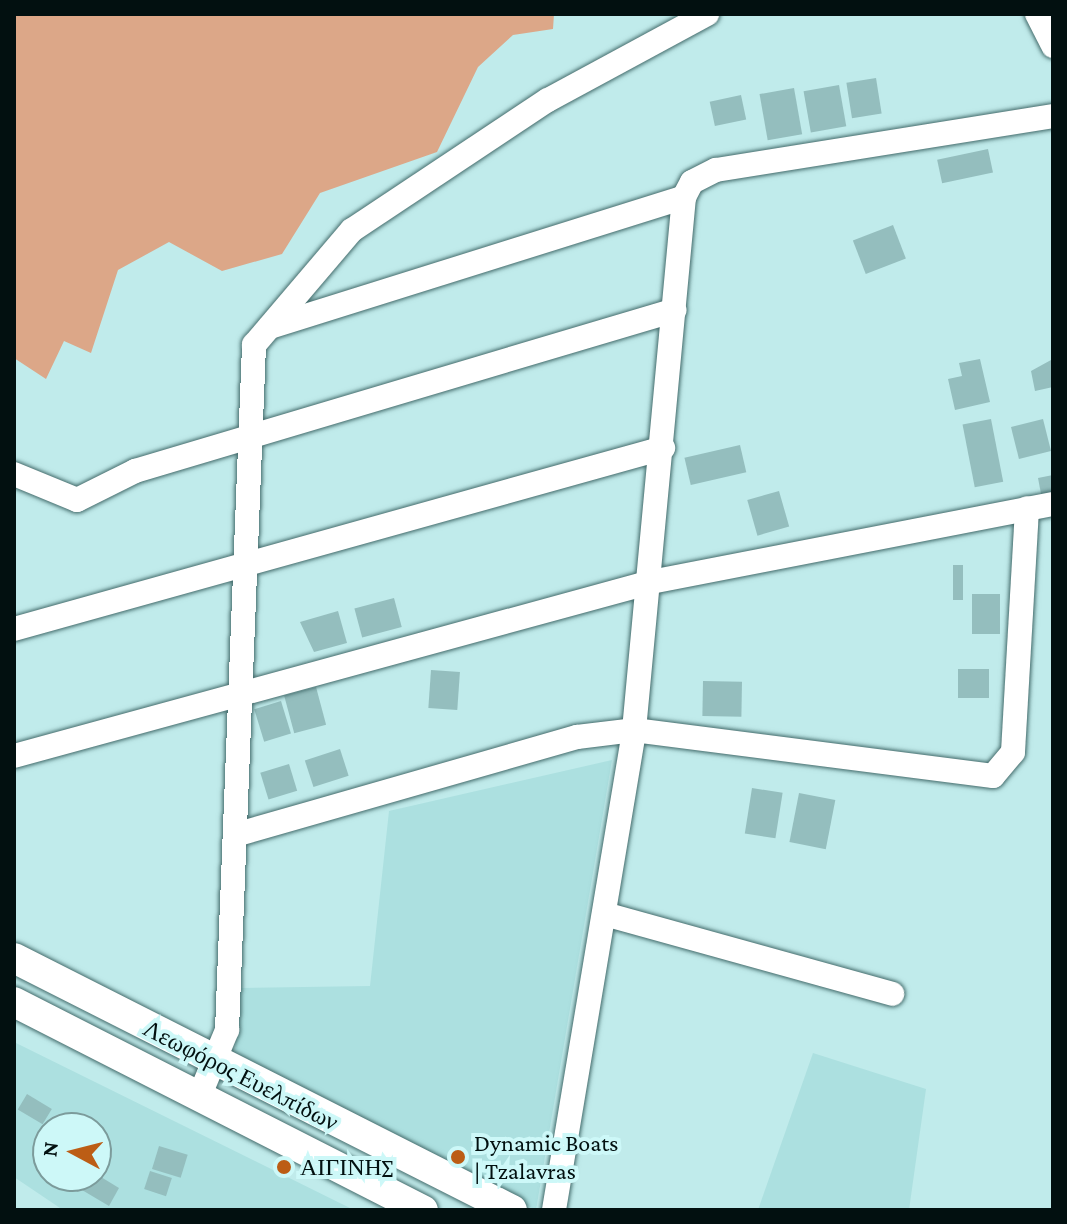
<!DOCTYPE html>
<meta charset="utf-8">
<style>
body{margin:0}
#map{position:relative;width:1067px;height:1224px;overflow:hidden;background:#c0ebeb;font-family:"Crimson Pro",serif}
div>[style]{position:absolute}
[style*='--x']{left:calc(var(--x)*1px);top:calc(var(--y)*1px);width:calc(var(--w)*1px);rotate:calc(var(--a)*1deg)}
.built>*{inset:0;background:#ace0e0}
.green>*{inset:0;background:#dca788}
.building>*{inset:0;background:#94bebe;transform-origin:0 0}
.roads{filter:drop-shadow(0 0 2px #436b6b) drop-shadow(0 0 2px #436b6b)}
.minor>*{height:24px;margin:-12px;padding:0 12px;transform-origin:12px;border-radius:12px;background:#fff}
.major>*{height:30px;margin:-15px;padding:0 15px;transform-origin:15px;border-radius:15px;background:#fff}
.dots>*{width:22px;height:22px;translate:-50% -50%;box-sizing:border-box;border:4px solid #cdf8f8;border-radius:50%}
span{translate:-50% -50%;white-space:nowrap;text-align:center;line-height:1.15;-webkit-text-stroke:8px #cdf8f8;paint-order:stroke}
.street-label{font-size:24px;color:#021010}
.poi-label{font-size:24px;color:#021010}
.left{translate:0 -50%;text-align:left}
.frame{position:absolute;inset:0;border:16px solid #021010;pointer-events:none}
.north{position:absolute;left:32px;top:1112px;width:80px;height:80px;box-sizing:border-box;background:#cdf8f8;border:2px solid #7c9b9b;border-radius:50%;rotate:277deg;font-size:22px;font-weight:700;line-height:32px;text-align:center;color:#021010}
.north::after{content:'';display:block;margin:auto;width:28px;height:36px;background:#bc5d15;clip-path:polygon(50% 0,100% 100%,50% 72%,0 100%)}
</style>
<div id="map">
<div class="built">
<div style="clip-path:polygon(612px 760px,536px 1210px,235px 1055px,240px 988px,370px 986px,389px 811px)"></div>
<div style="clip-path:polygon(evenodd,14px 1042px,354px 1210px,63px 1210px,14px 1177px,14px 1042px,48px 1128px,96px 1128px,96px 1176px,48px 1176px,48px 1128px)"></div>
<div style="clip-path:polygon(813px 1053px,926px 1089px,909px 1210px,758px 1210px)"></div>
</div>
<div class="green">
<div style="clip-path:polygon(14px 14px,554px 14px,553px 29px,513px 35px,478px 67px,437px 152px,320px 193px,282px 254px,222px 271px,169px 242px,118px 270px,91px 353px,64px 341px,46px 379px,14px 358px)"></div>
</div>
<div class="building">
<div style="left:876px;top:78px;width:36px;height:30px;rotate:81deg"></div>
<div style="left:839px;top:85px;width:42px;height:36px;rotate:80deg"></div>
<div style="left:794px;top:88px;width:47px;height:35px;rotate:80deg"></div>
<div style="left:741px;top:95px;width:25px;height:32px;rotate:78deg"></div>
<div style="left:988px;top:149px;width:24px;height:52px;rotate:78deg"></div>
<div style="left:893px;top:225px;width:36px;height:43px;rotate:69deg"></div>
<div style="clip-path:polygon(1053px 344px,1053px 387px,1035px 391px,1031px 371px,1051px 360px)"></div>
<div style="clip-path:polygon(980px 359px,990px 402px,955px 410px,948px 379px,962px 376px,959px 363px)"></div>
<div style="left:991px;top:419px;width:64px;height:29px;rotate:79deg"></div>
<div style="left:1043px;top:419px;width:33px;height:33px;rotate:76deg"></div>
<div style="left:740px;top:445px;width:28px;height:57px;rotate:77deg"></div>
<div style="clip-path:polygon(1053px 475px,1053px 497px,1042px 499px,1038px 478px)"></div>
<div style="left:779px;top:491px;width:37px;height:33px;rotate:74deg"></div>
<div style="left:953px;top:565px;width:10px;height:35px"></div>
<div style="left:972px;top:594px;width:28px;height:40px"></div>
<div style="left:394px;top:598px;width:30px;height:41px;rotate:75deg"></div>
<div style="clip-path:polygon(338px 611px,347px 643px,314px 652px,300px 622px)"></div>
<div style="left:958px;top:669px;width:31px;height:29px"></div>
<div style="left:431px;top:670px;width:29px;height:38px;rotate:4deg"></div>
<div style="left:703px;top:681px;width:39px;height:35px;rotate:1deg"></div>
<div style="left:316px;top:687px;width:39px;height:33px;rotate:75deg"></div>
<div style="left:281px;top:701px;width:34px;height:28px;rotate:73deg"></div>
<div style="left:340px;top:749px;width:28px;height:37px;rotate:72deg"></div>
<div style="left:289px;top:764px;width:28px;height:30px;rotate:73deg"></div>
<div style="left:752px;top:788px;width:31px;height:46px;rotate:9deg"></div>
<div style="left:799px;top:793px;width:37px;height:50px;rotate:11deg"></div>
<div style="left:27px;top:1094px;width:29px;height:18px;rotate:31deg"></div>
<div style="left:159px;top:1146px;width:30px;height:24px;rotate:17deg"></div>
<div style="left:150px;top:1171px;width:23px;height:19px;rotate:18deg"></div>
<div style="clip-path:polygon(96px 1174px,119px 1188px,109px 1206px,82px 1190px)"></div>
<div style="clip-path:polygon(50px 1176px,84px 1176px,87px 1177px,78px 1192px)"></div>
</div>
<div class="roads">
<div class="minor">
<div style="--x:1037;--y:14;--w:36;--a:63"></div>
<div style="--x:270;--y:327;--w:434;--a:-17.4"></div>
<div style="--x:14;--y:474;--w:68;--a:22.4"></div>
<div style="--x:77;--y:500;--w:65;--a:-26.6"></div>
<div style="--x:135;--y:471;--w:563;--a:-16.6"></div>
<div style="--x:14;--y:629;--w:674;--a:-15.58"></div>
<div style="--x:14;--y:756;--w:660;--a:-15.28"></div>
<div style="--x:651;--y:582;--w:409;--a:-11"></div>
<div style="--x:235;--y:835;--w:356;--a:-16"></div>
<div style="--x:577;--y:737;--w:57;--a:-7"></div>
<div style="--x:634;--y:730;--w:362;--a:7.3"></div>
<div style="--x:993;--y:776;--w:31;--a:-50"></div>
<div style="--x:1013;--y:752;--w:244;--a:-86.7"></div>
<div style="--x:608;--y:915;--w:295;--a:15.5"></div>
<div style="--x:199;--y:1097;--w:73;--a:-67.3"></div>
<div style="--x:227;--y:1030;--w:686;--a:-87.74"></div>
<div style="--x:254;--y:345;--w:151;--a:-49.6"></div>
<div style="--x:352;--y:230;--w:235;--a:-33.6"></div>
<div style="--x:548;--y:100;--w:181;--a:-28.4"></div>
<div style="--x:554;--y:1210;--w:487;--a:-80.5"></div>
<div style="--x:634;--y:730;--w:535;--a:-84.64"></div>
<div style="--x:684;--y:197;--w:17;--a:-62"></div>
<div style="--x:692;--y:182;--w:27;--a:-27"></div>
<div style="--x:716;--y:170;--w:341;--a:-9.1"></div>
</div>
<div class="major">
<div style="--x:14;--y:958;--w:558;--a:26.84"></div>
<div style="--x:14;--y:1002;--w:459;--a:27"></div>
</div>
</div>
<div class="dots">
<div style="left:458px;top:1157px;background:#bc5d15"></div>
<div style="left:284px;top:1167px;background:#bc5d15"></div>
</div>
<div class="street-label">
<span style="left:241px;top:1075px;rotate:27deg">Λεωφόρος Ευελπίδων</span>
</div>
<div class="poi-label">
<span class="left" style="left:474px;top:1157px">Dynamic Boats<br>| Tzalavras</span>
<span class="left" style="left:300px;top:1167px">ΑΙΓΙΝΗΣ</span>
</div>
<div class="frame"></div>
<div class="north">N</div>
</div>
